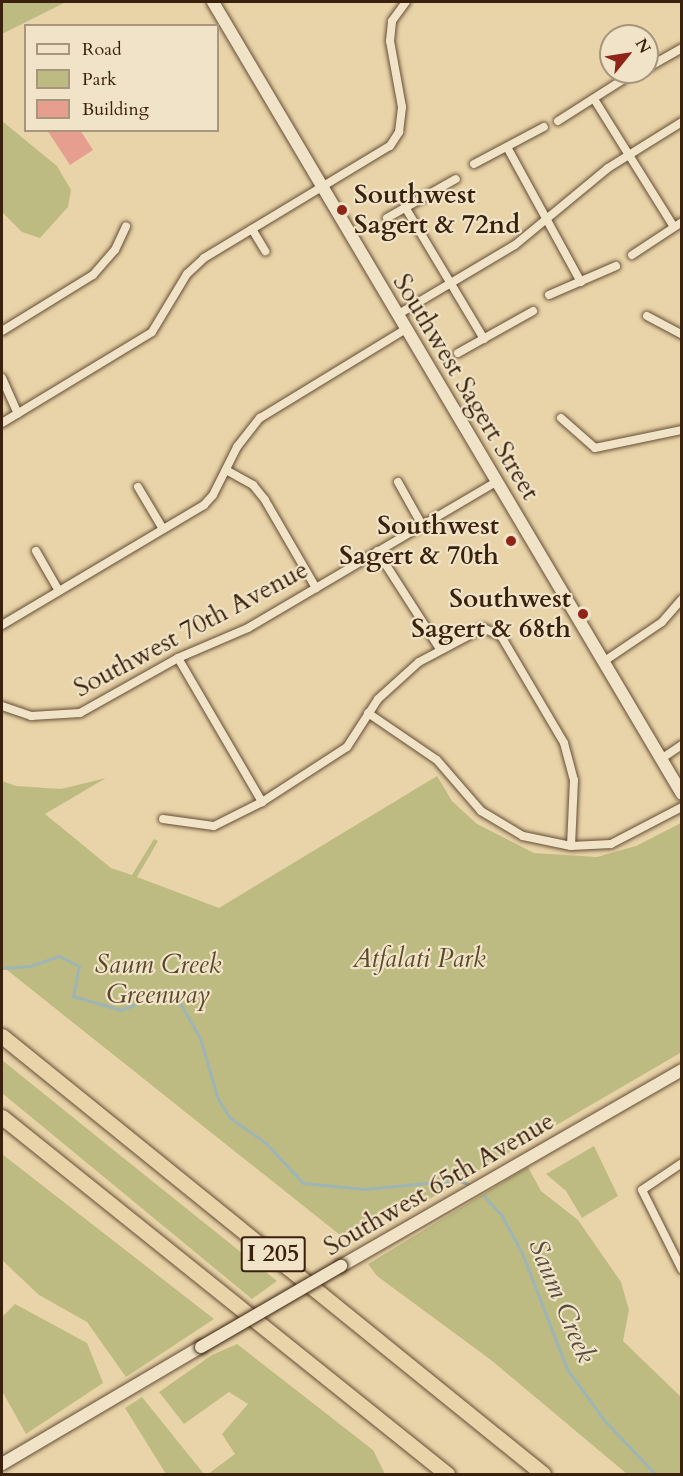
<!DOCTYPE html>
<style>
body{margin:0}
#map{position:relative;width:683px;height:1476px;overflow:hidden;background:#e9d4a9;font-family:Cardo,serif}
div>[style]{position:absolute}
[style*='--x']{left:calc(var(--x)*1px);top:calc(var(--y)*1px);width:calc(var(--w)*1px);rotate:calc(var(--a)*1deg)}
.green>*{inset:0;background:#bebb82}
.stream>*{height:3px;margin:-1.5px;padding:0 1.5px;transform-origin:1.5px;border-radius:1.5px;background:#9db5b4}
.building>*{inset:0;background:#e69e8e}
.roads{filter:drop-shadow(0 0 2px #654e35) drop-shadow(0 0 2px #654e35)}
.street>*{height:8px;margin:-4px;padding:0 4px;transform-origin:4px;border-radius:4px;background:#f1e3c7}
.secondary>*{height:12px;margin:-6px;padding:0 6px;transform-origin:6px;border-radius:6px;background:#f1e3c7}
.highway>*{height:15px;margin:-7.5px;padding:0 7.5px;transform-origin:7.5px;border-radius:7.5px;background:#e9d4a9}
.bridges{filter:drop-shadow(0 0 2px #39210e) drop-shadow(0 0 2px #39210e)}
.secondary-bridge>*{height:12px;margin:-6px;padding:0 6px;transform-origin:6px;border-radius:6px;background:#f1e3c7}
.dots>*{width:16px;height:16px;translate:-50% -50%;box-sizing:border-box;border:3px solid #f1e3c7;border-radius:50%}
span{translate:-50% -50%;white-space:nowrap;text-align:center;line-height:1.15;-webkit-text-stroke:4.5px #f1e3c7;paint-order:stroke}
.shield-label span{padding:2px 4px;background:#f1e3c7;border:2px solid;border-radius:4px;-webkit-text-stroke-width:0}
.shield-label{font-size:24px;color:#39210e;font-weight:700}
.poi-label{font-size:26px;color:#39210e;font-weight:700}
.left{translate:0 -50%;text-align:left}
.right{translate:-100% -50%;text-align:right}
.street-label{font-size:26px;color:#39210e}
.park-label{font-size:26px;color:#5a482b;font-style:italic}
.water-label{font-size:27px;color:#574d40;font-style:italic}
.frame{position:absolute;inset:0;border:3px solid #39210e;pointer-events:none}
.legend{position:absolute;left:24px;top:24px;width:195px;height:108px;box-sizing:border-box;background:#f1e3c7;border:2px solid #a7957d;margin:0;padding:8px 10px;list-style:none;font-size:18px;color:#39210e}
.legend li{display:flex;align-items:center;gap:12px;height:30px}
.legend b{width:30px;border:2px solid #a7957d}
.north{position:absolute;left:599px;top:24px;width:60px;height:60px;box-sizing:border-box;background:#f1e3c7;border:2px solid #a7957d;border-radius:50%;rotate:60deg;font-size:16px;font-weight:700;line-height:24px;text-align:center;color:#39210e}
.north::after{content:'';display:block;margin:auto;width:21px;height:27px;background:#8f2418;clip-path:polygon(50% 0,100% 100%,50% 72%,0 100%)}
</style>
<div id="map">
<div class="green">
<div style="clip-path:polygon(2px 2px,66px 2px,2px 34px)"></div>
<div style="clip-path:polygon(2px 121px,57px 166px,71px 190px,68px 207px,40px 238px,22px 232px,2px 212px)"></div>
<div style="clip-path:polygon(437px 776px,452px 801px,477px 824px,534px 853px,597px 857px,636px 846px,681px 823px,682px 1052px,431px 1198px,340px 1235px,2px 966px,2px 781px,16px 786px,61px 789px,106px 778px,45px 814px,111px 868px,132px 875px,154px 839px,158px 841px,137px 877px,219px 908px)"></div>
<div style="clip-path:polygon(2px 1060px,116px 1152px,277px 1281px,252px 1299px,2px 1093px)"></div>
<div style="clip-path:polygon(594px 1146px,618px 1196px,582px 1218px,566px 1191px,546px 1174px)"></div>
<div style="clip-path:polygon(2px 1154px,214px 1319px,126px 1377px,87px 1322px,39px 1295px,2px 1260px)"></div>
<div style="clip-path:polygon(528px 1167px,541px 1191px,578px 1220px,621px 1282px,629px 1310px,623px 1341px,681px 1397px,681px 1474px,627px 1474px,491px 1360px,377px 1276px,368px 1264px)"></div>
<div style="clip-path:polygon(15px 1304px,87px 1343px,103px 1383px,26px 1434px,2px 1391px,2px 1317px)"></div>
<div style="clip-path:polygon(237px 1344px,373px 1450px,385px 1474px,208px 1474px,235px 1454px,222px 1434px,248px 1404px,229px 1392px,184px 1424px,159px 1392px,212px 1355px)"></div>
<div style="clip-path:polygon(142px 1397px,204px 1474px,166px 1474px,125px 1408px)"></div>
</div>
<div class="stream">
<div style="--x:2;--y:968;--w:28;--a:-4"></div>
<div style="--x:30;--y:966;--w:31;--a:-19"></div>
<div style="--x:59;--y:956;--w:22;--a:27"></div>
<div style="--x:79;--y:966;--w:31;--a:101"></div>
<div style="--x:73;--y:996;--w:50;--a:16.3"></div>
<div style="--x:121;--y:1010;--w:46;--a:-23.2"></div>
<div style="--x:163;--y:992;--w:14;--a:17"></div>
<div style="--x:176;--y:996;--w:48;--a:60.3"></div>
<div style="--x:200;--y:1038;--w:64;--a:73.6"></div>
<div style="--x:218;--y:1099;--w:22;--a:58"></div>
<div style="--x:230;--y:1118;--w:44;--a:34.8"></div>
<div style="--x:266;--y:1143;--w:54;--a:47.2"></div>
<div style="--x:303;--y:1183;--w:62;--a:5.5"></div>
<div style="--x:365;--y:1189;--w:92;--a:-5.6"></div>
<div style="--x:457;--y:1180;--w:12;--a:20"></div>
<div style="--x:484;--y:1196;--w:27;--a:48"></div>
<div style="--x:502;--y:1216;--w:42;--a:61.6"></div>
<div style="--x:522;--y:1253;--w:124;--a:68.8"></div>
<div style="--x:567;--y:1369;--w:63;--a:54"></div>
<div style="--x:604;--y:1420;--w:74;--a:46.6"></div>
</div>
<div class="building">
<div style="clip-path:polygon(47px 130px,80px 130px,93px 150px,70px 165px)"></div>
</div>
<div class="roads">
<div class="street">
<div style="--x:647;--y:68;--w:40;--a:-29.7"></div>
<div style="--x:594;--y:99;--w:151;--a:58"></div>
<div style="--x:558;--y:121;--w:78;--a:-32.5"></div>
<div style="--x:507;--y:147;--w:154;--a:61.3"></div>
<div style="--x:474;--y:164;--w:79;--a:-27.9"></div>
<div style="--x:405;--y:207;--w:154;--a:59.1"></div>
<div style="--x:387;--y:218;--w:79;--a:-29.5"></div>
<div style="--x:252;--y:229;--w:26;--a:59"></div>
<div style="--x:632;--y:255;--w:60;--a:-33.4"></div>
<div style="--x:549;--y:295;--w:73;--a:-23.4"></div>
<div style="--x:397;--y:315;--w:137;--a:-30.7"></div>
<div style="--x:515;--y:245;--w:121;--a:-39.6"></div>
<div style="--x:608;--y:168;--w:87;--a:-31.9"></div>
<div style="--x:647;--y:316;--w:40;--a:28"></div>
<div style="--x:2;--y:331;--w:107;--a:-31.6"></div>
<div style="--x:93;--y:275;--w:33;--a:-49"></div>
<div style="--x:115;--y:250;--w:26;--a:-65"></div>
<div style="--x:458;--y:353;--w:86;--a:-29.2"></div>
<div style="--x:2;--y:378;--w:39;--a:66"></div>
<div style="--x:561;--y:418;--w:45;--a:41.4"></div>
<div style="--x:595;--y:448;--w:89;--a:-11.7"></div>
<div style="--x:2;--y:423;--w:175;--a:-31.2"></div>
<div style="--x:152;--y:332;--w:68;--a:-58.9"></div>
<div style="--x:187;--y:274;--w:23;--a:-43"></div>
<div style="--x:204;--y:258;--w:217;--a:-31.1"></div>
<div style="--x:390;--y:146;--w:17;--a:-57"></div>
<div style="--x:399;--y:132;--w:25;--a:-83"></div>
<div style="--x:402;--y:107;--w:67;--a:-100.3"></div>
<div style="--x:390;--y:41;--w:20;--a:-84"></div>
<div style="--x:392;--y:21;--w:24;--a:-54"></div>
<div style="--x:226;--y:470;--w:31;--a:29"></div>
<div style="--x:253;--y:485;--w:19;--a:51"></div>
<div style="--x:265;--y:500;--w:102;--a:59.9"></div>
<div style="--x:398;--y:482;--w:49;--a:60.8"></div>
<div style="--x:138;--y:487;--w:49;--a:59.2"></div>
<div style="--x:36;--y:551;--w:46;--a:60.1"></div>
<div style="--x:377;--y:551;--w:117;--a:57.3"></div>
<div style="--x:2;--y:625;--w:235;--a:-30.7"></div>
<div style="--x:204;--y:505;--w:13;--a:-48"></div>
<div style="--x:213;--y:495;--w:54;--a:-63.4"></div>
<div style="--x:237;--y:447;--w:37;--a:-52"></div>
<div style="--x:260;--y:418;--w:171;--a:-31.4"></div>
<div style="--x:178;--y:658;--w:167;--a:59.7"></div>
<div style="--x:603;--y:662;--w:71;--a:-34.1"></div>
<div style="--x:662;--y:622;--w:30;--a:-49"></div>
<div style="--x:2;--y:706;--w:31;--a:19"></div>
<div style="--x:31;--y:716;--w:49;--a:-3.5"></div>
<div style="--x:80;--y:713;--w:112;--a:-29.3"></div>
<div style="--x:178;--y:658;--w:76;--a:-23.2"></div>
<div style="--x:248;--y:628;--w:288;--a:-30.5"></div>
<div style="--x:368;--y:713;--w:83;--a:34.3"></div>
<div style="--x:437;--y:760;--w:67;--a:49.2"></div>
<div style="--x:481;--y:811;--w:49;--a:30.8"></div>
<div style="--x:523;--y:836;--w:49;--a:11.8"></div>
<div style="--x:571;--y:846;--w:40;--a:-2.9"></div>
<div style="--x:611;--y:844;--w:80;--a:-27.5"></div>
<div style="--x:661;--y:759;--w:25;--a:-34"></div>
<div style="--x:163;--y:819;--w:51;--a:7.8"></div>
<div style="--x:214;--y:826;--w:54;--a:-26.6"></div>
<div style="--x:262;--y:802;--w:101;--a:-32.9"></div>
<div style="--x:347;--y:747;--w:57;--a:-57.1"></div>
<div style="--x:378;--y:699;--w:55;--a:-42.1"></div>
<div style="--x:419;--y:662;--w:72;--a:-28"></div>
<div style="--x:483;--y:628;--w:20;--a:24"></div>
<div style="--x:501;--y:636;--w:124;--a:59.5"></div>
<div style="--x:564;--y:743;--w:38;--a:75"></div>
<div style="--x:574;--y:780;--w:66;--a:92.6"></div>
<div style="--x:682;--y:1163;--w:48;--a:146"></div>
<div style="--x:642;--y:1190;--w:89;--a:63.4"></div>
</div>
<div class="secondary">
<div style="--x:213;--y:2;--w:920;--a:59.37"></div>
<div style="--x:341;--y:1266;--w:393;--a:-29.9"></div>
<div style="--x:2;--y:1464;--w:231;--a:-30.5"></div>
</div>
<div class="highway">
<div style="--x:2;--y:1036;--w:696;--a:38.99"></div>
<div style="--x:2;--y:1117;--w:571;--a:38.74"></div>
</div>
</div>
<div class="bridges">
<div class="secondary-bridge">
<div style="--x:201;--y:1347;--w:162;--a:-30.1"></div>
</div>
</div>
<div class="dots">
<div style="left:342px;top:210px;background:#8f2418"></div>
<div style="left:511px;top:541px;background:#8f2418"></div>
<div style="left:583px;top:614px;background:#8f2418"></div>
</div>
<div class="shield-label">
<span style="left:273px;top:1254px">I 205</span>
</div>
<div class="poi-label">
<span class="left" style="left:354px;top:210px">Southwest<br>Sagert &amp; 72nd</span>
<span class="right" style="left:499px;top:541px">Southwest<br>Sagert &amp; 70th</span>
<span class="right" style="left:571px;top:614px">Southwest<br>Sagert &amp; 68th</span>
</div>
<div class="street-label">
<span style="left:466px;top:387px;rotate:59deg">Southwest Sagert Street</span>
<span style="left:191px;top:629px;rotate:-28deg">Southwest 70th Avenue</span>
<span style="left:439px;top:1184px;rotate:-30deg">Southwest 65th Avenue</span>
</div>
<div class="park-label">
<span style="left:419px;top:959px">Atfalati Park</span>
<span style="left:158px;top:980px">Saum Creek<br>Greenway</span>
</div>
<div class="water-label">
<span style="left:562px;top:1301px;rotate:67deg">Saum Creek</span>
</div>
<div class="frame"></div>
<ul class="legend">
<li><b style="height:8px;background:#f1e3c7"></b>Road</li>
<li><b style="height:16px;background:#bebb82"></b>Park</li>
<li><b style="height:16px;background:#e69e8e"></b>Building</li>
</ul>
<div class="north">N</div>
</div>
